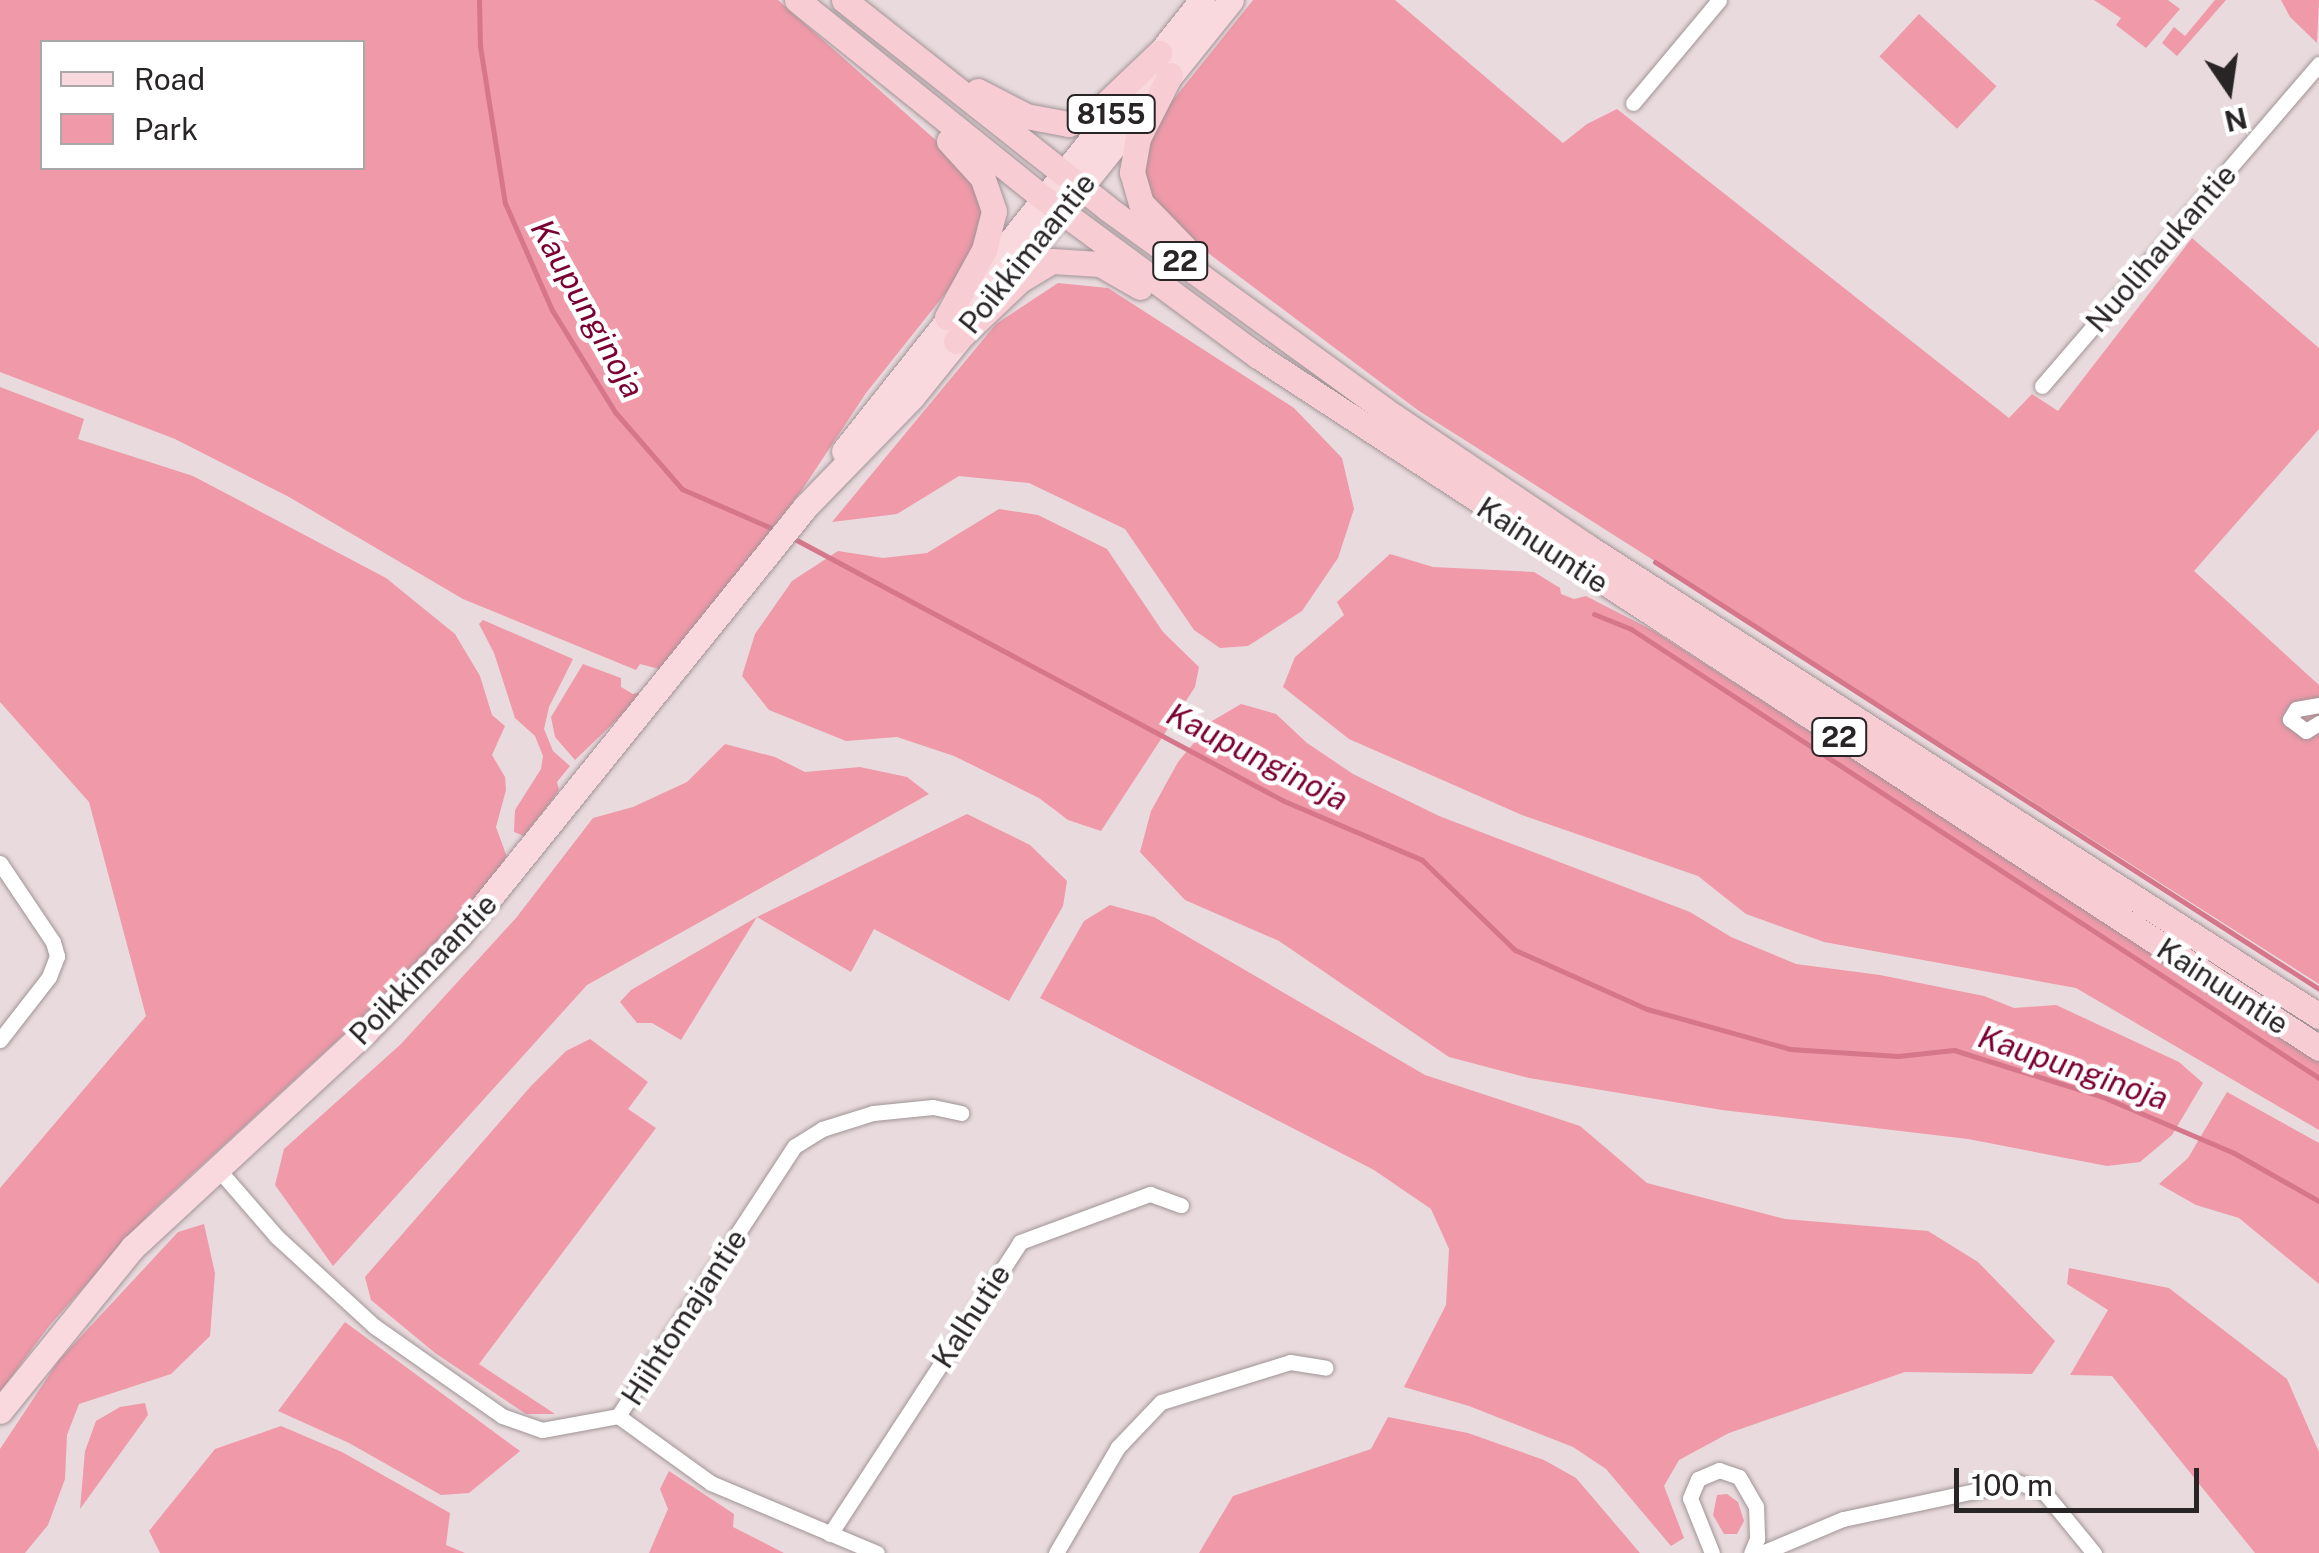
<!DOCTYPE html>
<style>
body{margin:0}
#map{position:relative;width:2319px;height:1553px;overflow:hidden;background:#e9dbdd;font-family:"Public Sans",sans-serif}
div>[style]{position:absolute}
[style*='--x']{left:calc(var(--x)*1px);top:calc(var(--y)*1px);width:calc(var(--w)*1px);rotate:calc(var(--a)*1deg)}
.green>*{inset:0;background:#ef99a9;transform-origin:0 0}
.stream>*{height:5px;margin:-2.5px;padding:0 2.5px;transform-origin:2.5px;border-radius:2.5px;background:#d5768a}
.roads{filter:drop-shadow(0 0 2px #a09496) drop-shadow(0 0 2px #a09496)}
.minor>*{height:15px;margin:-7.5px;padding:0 7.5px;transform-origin:7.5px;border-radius:7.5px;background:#fff}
.primary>*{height:25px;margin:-12.5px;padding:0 12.5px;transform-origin:12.5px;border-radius:12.5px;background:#f9d9de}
.trunk>*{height:25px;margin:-12.5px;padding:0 12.5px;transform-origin:12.5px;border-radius:12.5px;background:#f7ccd3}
span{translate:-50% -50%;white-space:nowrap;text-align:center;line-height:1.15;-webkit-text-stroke:9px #fff;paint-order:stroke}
.shield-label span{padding:2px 8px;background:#fff;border:2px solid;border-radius:8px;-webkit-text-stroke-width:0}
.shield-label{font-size:28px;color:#292425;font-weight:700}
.street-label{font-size:30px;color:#292425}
.water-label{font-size:32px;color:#7b0032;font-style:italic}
.legend{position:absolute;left:40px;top:40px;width:325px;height:130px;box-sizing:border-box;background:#fff;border:2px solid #a9a7a8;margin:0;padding:12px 18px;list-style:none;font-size:30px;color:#292425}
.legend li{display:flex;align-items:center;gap:20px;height:50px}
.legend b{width:50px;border:2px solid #a9a7a8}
.north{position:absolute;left:2179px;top:40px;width:100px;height:100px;-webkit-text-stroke:8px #fff;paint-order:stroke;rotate:167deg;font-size:28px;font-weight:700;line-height:40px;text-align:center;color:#292425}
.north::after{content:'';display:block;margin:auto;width:35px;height:45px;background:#292425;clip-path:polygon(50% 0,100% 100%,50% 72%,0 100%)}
.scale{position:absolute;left:1954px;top:1468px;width:245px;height:45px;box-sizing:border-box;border:5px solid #292425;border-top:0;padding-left:12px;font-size:30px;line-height:35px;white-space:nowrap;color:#292425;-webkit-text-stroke:8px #fff;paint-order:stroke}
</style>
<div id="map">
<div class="green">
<div style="clip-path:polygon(evenodd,0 0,778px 0,948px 151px,967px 173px,981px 200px,984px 228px,956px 280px,866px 393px,800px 493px,663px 670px,640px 664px,636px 670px,463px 599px,289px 497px,175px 439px,0 372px,0 0,42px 42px,362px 42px,362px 168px,42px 168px,42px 42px)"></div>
<div style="clip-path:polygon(1253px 0,1395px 0,1563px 143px,1587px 124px,1617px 109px,2009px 418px,2032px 394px,2058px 411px,2192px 238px,2319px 348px,2319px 429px,2194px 571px,2319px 685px,2319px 984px,1419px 411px,1164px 220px,1148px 201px,1141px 168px,1157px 120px)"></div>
<div style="clip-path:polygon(2094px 0,2168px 0,2180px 9px,2146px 48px,2116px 25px,2121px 18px)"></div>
<div style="clip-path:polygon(2215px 0,2226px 0,2177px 56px,2162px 43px,2174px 27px,2185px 36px)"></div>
<div style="clip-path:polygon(2281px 0,2319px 0,2317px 43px,2290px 17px)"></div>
<div style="left:1919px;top:14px;width:106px;height:58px;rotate:43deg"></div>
<div style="clip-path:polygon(1058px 283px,1108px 288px,1294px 408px,1342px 458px,1354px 509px,1338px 558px,1302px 611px,1248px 646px,1220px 648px,1194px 630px,1125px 529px,1029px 483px,959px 476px,897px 514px,832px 522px,996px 324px)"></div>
<div style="clip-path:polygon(0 387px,84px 419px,78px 439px,193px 476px,386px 578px,455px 634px,480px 676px,492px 715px,505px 726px,492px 755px,505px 777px,506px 790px,496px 827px,507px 857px,505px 865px,406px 977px,153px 1210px,49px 1326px,0 1392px,0 1188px,146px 1016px,89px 802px,0 702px)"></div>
<div style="clip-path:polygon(999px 509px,1038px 515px,1107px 549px,1163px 632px,1199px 667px,1195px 687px,1101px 831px,1068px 820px,1039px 798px,954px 756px,897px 737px,846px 741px,769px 710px,742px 676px,755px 634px,792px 581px,838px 551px,883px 558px,927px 553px)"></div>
<div style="clip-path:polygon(1390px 554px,1433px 567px,1534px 572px,1560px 588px,1561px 594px,1574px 599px,1586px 596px,1654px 631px,2319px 1059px,2319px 1130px,2076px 988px,1824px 942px,1746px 914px,1698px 876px,1522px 815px,1349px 739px,1283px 687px,1295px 657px,1344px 615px,1337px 602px)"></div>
<div style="clip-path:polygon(483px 620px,573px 659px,549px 707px,544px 729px,553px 751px,570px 766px,557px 782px,559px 790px,552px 800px,524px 836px,514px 832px,515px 810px,541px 769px,543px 756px,535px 736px,515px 718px,494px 653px,479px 624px)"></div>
<div style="clip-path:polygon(583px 664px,621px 678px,621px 687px,633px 694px,648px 690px,575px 760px,555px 737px,551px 717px)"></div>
<div style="clip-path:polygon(1241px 704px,1276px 714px,1307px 743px,1353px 774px,1439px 816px,1690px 912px,1731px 937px,1796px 964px,1880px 975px,1984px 996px,2014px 1008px,2056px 1005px,2179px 1062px,2203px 1083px,2172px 1135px,2140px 1162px,2107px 1166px,1968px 1139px,1722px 1110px,1529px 1078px,1449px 1057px,1279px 941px,1185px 900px,1140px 852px,1151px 811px,1178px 762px,1212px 721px)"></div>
<div style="clip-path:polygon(725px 744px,775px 757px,805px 772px,860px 767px,907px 777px,929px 794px,587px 985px,333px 1266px,275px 1185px,284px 1149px,401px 1044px,516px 918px,593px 818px,633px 807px,687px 782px)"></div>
<div style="clip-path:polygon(967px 814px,1030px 845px,1067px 881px,1063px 906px,1009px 1001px,874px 929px,851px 972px,757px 917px,681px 1040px,652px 1023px,637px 1023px,620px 1002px,631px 990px,757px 917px)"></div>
<div style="clip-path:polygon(1110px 905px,1154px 917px,1425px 1075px,1580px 1126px,1647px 1183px,1785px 1219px,1928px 1231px,1978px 1262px,2055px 1341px,2032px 1374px,1905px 1372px,1729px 1433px,1679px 1460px,1664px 1486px,1684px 1538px,1671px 1546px,1606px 1469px,1573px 1447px,1469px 1406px,1404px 1387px,1446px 1305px,1449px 1249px,1431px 1209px,1374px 1170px,1040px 998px,1084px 921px)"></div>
<div style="clip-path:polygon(590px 1039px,648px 1082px,628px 1109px,656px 1128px,479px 1364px,555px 1414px,526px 1414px,435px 1353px,371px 1300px,365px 1277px,531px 1086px,566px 1051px)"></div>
<div style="clip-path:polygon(2227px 1092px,2319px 1143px,2319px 1284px,2239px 1218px,2196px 1205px,2159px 1184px,2188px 1158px)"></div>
<div style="clip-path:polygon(204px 1224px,215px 1273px,210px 1336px,171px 1374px,79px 1404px,67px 1435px,65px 1479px,48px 1525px,25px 1553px,0 1553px,0 1449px,59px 1360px,178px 1232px)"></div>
<div style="clip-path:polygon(2069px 1268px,2169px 1288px,2287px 1379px,2319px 1452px,2319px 1553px,2255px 1553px,2112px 1376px,2070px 1375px,2108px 1310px,2067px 1284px)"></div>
<div style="clip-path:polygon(345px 1322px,520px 1451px,469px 1493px,441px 1495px,349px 1443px,278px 1411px)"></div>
<div style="clip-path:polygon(145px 1403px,148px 1415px,80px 1509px,85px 1451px,96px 1421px,120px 1407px)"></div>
<div style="clip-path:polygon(1388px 1417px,1468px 1433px,1544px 1460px,1576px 1478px,1640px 1553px,1199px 1553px,1233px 1496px,1371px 1449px)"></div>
<div style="clip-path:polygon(281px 1426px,342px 1452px,450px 1513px,446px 1545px,465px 1553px,160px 1553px,149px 1531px,215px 1449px)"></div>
<div style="clip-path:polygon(669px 1471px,734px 1514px,733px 1527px,784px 1553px,649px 1553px,668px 1509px,660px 1489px)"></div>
<div style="clip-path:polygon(1727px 1494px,1738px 1502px,1744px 1521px,1737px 1534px,1724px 1534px,1713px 1515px,1717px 1495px)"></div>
</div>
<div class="stream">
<div style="--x:479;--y:0;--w:46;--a:88.8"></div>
<div style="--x:480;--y:46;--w:159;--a:81"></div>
<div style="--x:505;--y:203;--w:117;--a:66.3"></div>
<div style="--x:552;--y:310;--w:120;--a:58.3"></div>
<div style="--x:615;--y:412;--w:102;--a:49"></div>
<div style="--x:682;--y:489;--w:103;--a:23.6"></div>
<div style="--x:791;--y:537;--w:559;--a:28.17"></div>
<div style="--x:1284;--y:801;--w:150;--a:23.1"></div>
<div style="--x:1422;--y:860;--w:129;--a:44.1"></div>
<div style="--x:1515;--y:950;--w:145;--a:24.1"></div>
<div style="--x:1647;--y:1009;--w:148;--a:15.6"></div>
<div style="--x:1790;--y:1049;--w:108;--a:3.7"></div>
<div style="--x:1898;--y:1056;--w:56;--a:-6.1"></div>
<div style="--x:1954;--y:1050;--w:156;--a:17.5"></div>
<div style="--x:2103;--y:1097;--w:142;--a:23.1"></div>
<div style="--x:2234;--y:1153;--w:98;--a:29.5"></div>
<div style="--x:1655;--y:562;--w:789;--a:32.74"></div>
<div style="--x:1594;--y:614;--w:40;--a:22"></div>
<div style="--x:1631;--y:629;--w:822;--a:33.13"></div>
</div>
<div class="roads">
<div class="minor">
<div style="--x:1633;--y:103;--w:134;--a:-50.1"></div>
<div style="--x:2042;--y:386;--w:425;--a:-49.3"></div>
<div style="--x:2319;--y:705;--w:23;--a:170"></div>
<div style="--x:2296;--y:709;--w:12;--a:121"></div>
<div style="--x:2290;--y:719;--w:20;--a:37"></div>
<div style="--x:2306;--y:731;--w:15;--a:-32"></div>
<div style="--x:0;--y:863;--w:95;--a:56.1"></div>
<div style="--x:53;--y:942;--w:15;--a:74"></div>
<div style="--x:57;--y:956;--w:22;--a:111"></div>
<div style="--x:49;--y:977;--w:80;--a:127.9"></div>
<div style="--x:218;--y:1169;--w:89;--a:49.1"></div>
<div style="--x:276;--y:1236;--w:133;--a:42.6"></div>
<div style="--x:374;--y:1326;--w:156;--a:35.1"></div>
<div style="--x:502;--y:1416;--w:42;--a:19.3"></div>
<div style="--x:542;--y:1430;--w:77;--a:-10.4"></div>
<div style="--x:618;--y:1416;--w:323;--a:-56.8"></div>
<div style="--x:795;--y:1146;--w:32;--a:-32"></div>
<div style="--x:822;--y:1129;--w:53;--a:-17.4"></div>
<div style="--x:873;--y:1113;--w:60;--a:-5.7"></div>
<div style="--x:933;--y:1107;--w:29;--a:12"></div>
<div style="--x:618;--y:1416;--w:115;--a:35.8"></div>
<div style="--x:711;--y:1483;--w:180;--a:22.9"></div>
<div style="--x:830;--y:1534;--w:348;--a:-56.9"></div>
<div style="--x:1020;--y:1242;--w:139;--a:-20.3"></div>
<div style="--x:1150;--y:1194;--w:33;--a:20"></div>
<div style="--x:1056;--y:1553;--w:123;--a:-59.7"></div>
<div style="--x:1118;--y:1447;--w:62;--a:-46.3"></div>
<div style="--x:1161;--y:1402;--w:135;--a:-17.2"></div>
<div style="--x:1290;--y:1362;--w:36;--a:9"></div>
<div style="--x:1712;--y:1553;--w:59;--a:-111.8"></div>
<div style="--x:1690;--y:1498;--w:21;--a:-67"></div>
<div style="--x:1698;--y:1479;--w:23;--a:-23"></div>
<div style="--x:1719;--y:1470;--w:21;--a:19"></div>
<div style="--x:1739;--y:1477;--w:34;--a:60"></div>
<div style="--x:1756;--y:1506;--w:33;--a:88"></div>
<div style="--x:1757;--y:1539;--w:15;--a:113"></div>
<div style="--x:1762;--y:1553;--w:88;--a:-22.8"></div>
<div style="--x:1843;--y:1519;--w:178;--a:-12"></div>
<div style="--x:2017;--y:1482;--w:29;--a:20"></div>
<div style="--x:2044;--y:1492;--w:79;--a:50.7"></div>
</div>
<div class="primary">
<div style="--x:844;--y:451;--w:576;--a:-51.56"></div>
<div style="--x:0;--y:1411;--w:211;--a:-51"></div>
<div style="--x:133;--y:1247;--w:316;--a:-42.8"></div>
<div style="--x:365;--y:1032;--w:133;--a:-45.6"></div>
<div style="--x:458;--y:937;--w:554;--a:-51.08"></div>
<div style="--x:806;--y:506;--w:152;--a:-45.8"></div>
<div style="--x:912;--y:397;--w:509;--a:-51.22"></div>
</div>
<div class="trunk">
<div style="--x:797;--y:0;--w:314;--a:38.8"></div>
<div style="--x:1042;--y:197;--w:268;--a:36.4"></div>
<div style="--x:1258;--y:356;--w:1267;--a:33.11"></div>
<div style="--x:844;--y:0;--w:335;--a:38.3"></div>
<div style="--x:1107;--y:208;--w:356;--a:36"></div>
<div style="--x:1395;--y:417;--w:230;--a:34"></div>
<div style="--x:1586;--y:546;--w:871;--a:32.67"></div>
<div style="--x:1170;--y:75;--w:71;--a:116.9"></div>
<div style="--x:1138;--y:138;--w:35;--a:100"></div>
<div style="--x:1132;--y:172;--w:32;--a:74"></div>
<div style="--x:1141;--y:203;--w:62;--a:45.7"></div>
<div style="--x:978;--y:91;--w:54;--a:27.5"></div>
<div style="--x:1026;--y:116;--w:43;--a:10.8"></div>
<div style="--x:1068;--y:124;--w:31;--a:-22"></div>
<div style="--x:1097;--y:112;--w:86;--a:-43.6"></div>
<div style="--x:947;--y:317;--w:77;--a:-61.1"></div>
<div style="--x:984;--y:250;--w:40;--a:-75.6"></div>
<div style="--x:994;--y:211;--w:36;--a:-109"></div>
<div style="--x:982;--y:177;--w:49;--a:-132.5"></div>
<div style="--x:956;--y:341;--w:88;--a:-43.6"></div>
<div style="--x:1020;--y:280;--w:37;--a:-31"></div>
<div style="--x:1052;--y:261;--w:48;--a:3.6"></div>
<div style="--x:1100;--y:264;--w:46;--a:29.9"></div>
</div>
</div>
<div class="shield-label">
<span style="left:1111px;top:114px">8155</span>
<span style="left:1180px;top:261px">22</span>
<span style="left:1839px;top:737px">22</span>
</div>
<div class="street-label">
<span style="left:2161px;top:248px;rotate:-49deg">Nuolihaukantie</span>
<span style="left:1027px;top:253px;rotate:-51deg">Poikkimaantie</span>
<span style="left:1543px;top:545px;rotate:33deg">Kainuuntie</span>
<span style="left:423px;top:969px;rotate:-46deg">Poikkimaantie</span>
<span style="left:2223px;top:986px;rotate:33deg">Kainuuntie</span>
<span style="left:971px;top:1316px;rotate:-57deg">Kalhutie</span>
<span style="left:684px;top:1317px;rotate:-57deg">Hiihtomajantie</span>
</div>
<div class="water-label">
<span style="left:587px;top:309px;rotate:61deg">Kaupunginoja</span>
<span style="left:1257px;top:757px;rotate:27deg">Kaupunginoja</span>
<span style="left:2073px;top:1068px;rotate:19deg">Kaupunginoja</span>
</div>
<ul class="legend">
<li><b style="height:12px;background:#f9d9de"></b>Road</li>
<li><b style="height:28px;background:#ef99a9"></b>Park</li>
</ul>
<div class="north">N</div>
<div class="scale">100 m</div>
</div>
